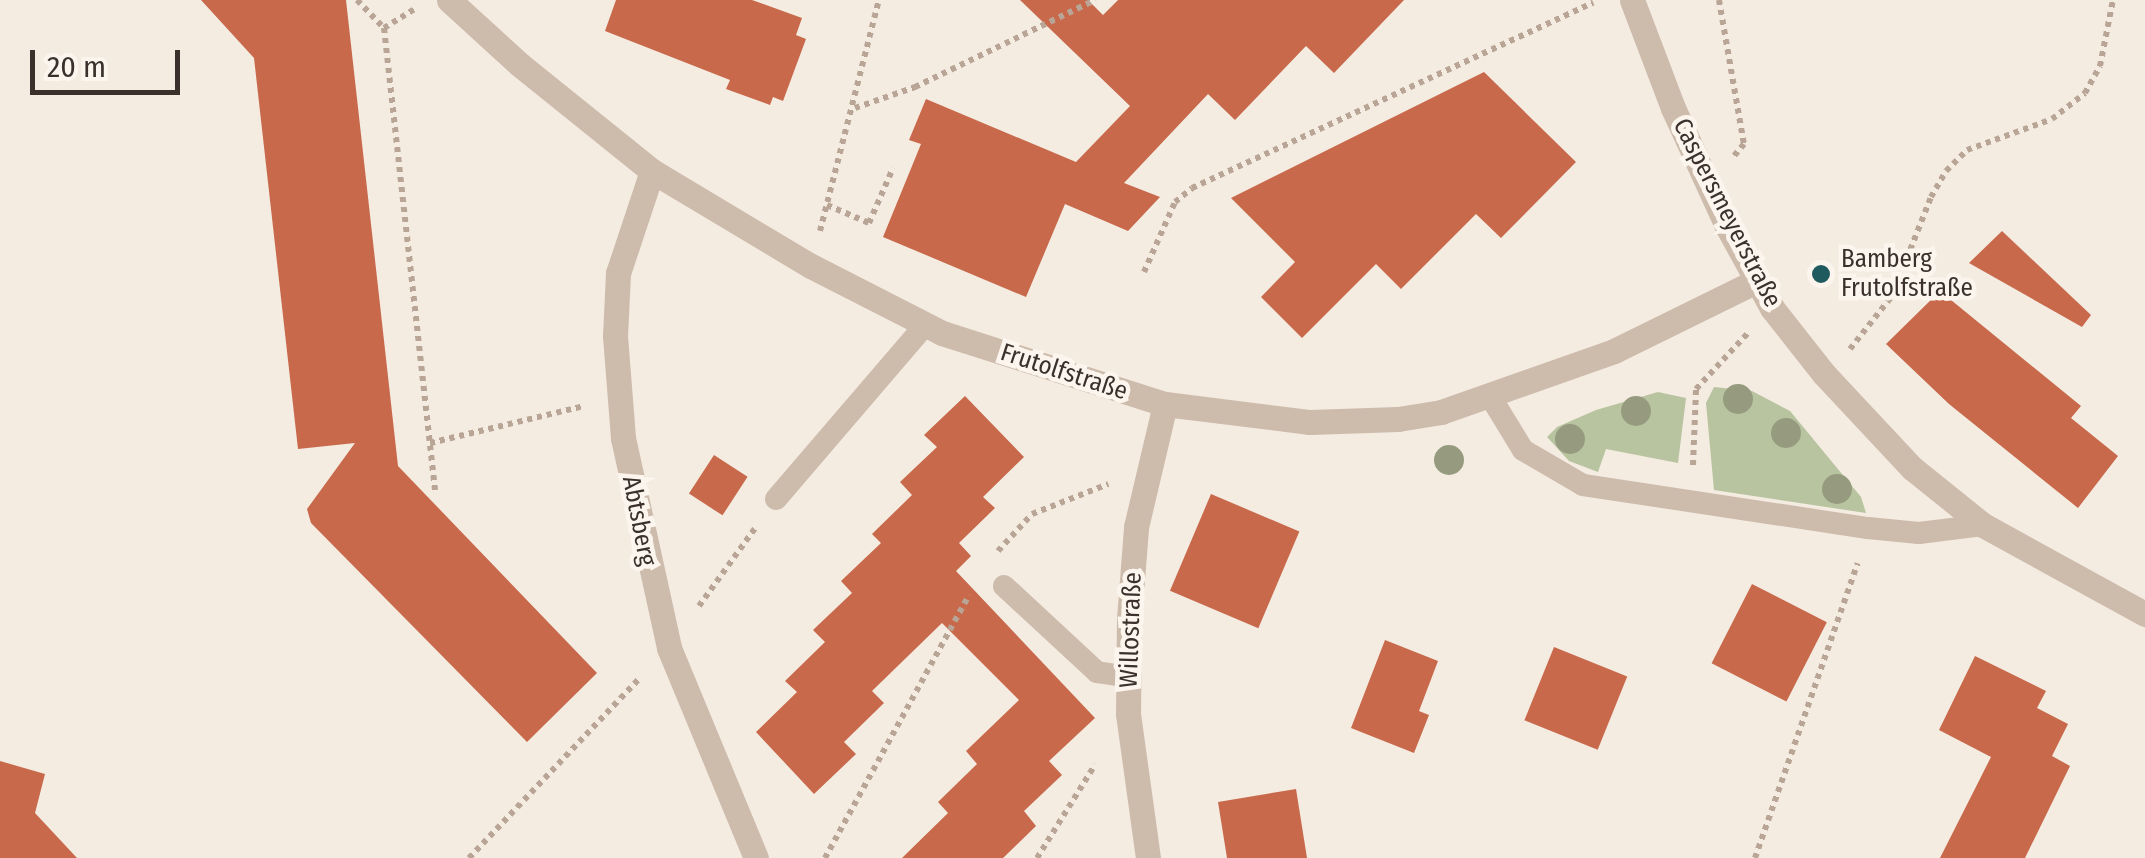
<!DOCTYPE html>
<meta charset="utf-8">
<style>
body{margin:0}
#map{position:relative;width:2145px;height:858px;overflow:hidden;background:#f4ebe1;font-family:"Fira Sans Condensed",sans-serif}
div>[style]{position:absolute}
[style*='--x']{left:calc(var(--x)*1px);top:calc(var(--y)*1px);width:calc(var(--w)*1px);rotate:calc(var(--a)*1deg)}
.green>*{inset:0;background:#b8c4a0}
.building>*{inset:0;background:#c8694b;transform-origin:0 0}
.path>*{height:6px;margin-top:-3px;transform-origin:0;background:repeating-linear-gradient(90deg,#b9a596 0 5px,transparent 0 10px)}
.lane>*{height:22px;margin:-11px;padding:0 11px;transform-origin:11px;border-radius:11px;background:#cdbbac}
.street>*{height:25px;margin:-12.5px;padding:0 12.5px;transform-origin:12.5px;border-radius:12.5px;background:#cdbbac}
.trees>*{width:30px;height:30px;margin:-15px;border-radius:50%;background:#969b7f}
.dots>*{width:28px;height:28px;translate:-50% -50%;box-sizing:border-box;border:5px solid #fbf5ee;border-radius:50%}
span{translate:-50% -50%;white-space:nowrap;text-align:center;line-height:1.15;-webkit-text-stroke:9px #fbf5ee;paint-order:stroke}
.street-label{font-size:25px;color:#3b302b}
.poi-label{font-size:25px;color:#3b302b}
.left{translate:0 -50%;text-align:left}
.scale{position:absolute;left:30px;top:50px;width:150px;height:45px;box-sizing:border-box;border:5px solid #3b302b;border-top:0;padding-left:12px;font-size:30px;line-height:35px;white-space:nowrap;color:#3b302b;-webkit-text-stroke:8px #fbf5ee;paint-order:stroke}
</style>
<div id="map">
<div class="green">
<div style="clip-path:polygon(1714px 387px,1752px 391px,1790px 411px,1861px 497px,1866px 513px,1714px 490px,1706px 403px)"></div>
<div style="clip-path:polygon(1658px 392px,1686px 398px,1678px 463px,1606px 449px,1598px 472px,1569px 461px,1547px 437px,1557px 427px,1596px 410px)"></div>
</div>
<div class="building">
<div style="clip-path:polygon(201px 0,346px 0,398px 466px,597px 673px,527px 742px,311px 523px,307px 509px,355px 443px,298px 449px,254px 58px)"></div>
<div style="clip-path:polygon(616px 0,752px 0,802px 18px,796px 35px,806px 39px,783px 101px,773px 97px,770px 105px,726px 89px,730px 80px,605px 31px)"></div>
<div style="clip-path:polygon(1020px 0,1088px 0,1103px 15px,1118px 0,1404px 0,1334px 73px,1306px 46px,1235px 120px,1208px 94px,1124px 183px,1160px 197px,1128px 231px,1065px 204px,1026px 297px,883px 237px,921px 144px,909px 140px,926px 99px,1076px 162px,1130px 106px)"></div>
<div style="clip-path:polygon(1484px 72px,1576px 162px,1501px 238px,1476px 214px,1401px 289px,1376px 264px,1302px 338px,1261px 297px,1295px 262px,1231px 198px)"></div>
<div style="clip-path:polygon(2002px 231px,2091px 315px,2082px 327px,1969px 263px)"></div>
<div style="clip-path:polygon(1940px 291px,2081px 406px,2071px 418px,2118px 456px,2078px 508px,1949px 404px,1886px 344px)"></div>
<div style="clip-path:polygon(965px 396px,1024px 457px,983px 497px,995px 508px,959px 543px,971px 556px,956px 571px,1095px 718px,1049px 761px,1062px 775px,1024px 811px,1036px 826px,1003px 858px,902px 858px,948px 813px,938px 802px,977px 764px,966px 751px,1019px 700px,942px 623px,872px 691px,884px 703px,844px 742px,856px 754px,814px 794px,756px 732px,797px 692px,785px 681px,825px 642px,813px 630px,852px 593px,841px 581px,881px 543px,872px 534px,912px 495px,900px 482px,937px 447px,924px 435px)"></div>
<div style="left:714px;top:455px;width:40px;height:46px;rotate:33deg"></div>
<div style="left:1211px;top:494px;width:96px;height:105px;rotate:23deg"></div>
<div style="left:1752px;top:584px;width:84px;height:89px;rotate:27deg"></div>
<div style="clip-path:polygon(1385px 640px,1438px 661px,1419px 711px,1429px 715px,1414px 753px,1351px 728px)"></div>
<div style="left:1554px;top:647px;width:79px;height:79px;rotate:22deg"></div>
<div style="clip-path:polygon(1975px 656px,2046px 691px,2037px 708px,2068px 724px,2052px 756px,2070px 766px,2025px 858px,1940px 858px,1991px 757px,1939px 730px)"></div>
<div style="clip-path:polygon(0 761px,45px 774px,35px 813px,77px 858px,0 858px)"></div>
<div style="clip-path:polygon(1296px 789px,1307px 858px,1227px 858px,1218px 802px)"></div>
</div>
<div class="path">
<div style="--x:357;--y:0;--w:39;--a:46"></div>
<div style="--x:384;--y:28;--w:465;--a:83.7"></div>
<div style="--x:1719;--y:0;--w:146;--a:80.2"></div>
<div style="--x:1744;--y:144;--w:16;--a:130"></div>
<div style="--x:384;--y:28;--w:36;--a:-32"></div>
<div style="--x:855;--y:108;--w:64;--a:-19.3"></div>
<div style="--x:915;--y:87;--w:200;--a:-25.8"></div>
<div style="--x:827;--y:205;--w:46;--a:23.2"></div>
<div style="--x:869;--y:223;--w:60;--a:-66.4"></div>
<div style="--x:820;--y:231;--w:238;--a:-75.7"></div>
<div style="--x:1144;--y:272;--w:77;--a:-66.1"></div>
<div style="--x:1175;--y:202;--w:22;--a:-39"></div>
<div style="--x:1192;--y:188;--w:442;--a:-24.8"></div>
<div style="--x:1850;--y:349;--w:68;--a:-51.6"></div>
<div style="--x:1892;--y:296;--w:106;--a:-68.5"></div>
<div style="--x:1931;--y:197;--w:30;--a:-60"></div>
<div style="--x:1946;--y:171;--w:30;--a:-45"></div>
<div style="--x:1967;--y:150;--w:90;--a:-20"></div>
<div style="--x:2052;--y:119;--w:42;--a:-38.2"></div>
<div style="--x:2085;--y:93;--w:31;--a:-61"></div>
<div style="--x:2100;--y:66;--w:67;--a:-78.9"></div>
<div style="--x:430;--y:443;--w:158;--a:-13.5"></div>
<div style="--x:1693;--y:465;--w:76;--a:-87.7"></div>
<div style="--x:1696;--y:389;--w:76;--a:-47.1"></div>
<div style="--x:998;--y:551;--w:50;--a:-47.4"></div>
<div style="--x:1032;--y:514;--w:82;--a:-21.5"></div>
<div style="--x:699;--y:606;--w:97;--a:-54.2"></div>
<div style="--x:469;--y:858;--w:248;--a:-46.5"></div>
<div style="--x:825;--y:858;--w:300;--a:-61.3"></div>
<div style="--x:1037;--y:858;--w:110;--a:-58.1"></div>
<div style="--x:1755;--y:858;--w:312;--a:-70.8"></div>
</div>
<div class="lane">
<div style="--x:1490;--y:396;--w:63;--a:58.6"></div>
<div style="--x:1523;--y:450;--w:69;--a:30.3"></div>
<div style="--x:1583;--y:485;--w:288;--a:8.6"></div>
<div style="--x:1868;--y:528;--w:51;--a:5.6"></div>
<div style="--x:1919;--y:533;--w:64;--a:-7.1"></div>
<div style="--x:776;--y:499;--w:229;--a:-49.4"></div>
<div style="--x:1004;--y:586;--w:127;--a:42.8"></div>
<div style="--x:1097;--y:672;--w:32;--a:9"></div>
</div>
<div class="street">
<div style="--x:449;--y:0;--w:95;--a:42.4"></div>
<div style="--x:519;--y:64;--w:171;--a:38.8"></div>
<div style="--x:652;--y:171;--w:185;--a:30.9"></div>
<div style="--x:811;--y:266;--w:147;--a:27.1"></div>
<div style="--x:942;--y:333;--w:234;--a:17.7"></div>
<div style="--x:1165;--y:404;--w:146;--a:7.1"></div>
<div style="--x:1310;--y:422;--w:88;--a:-2"></div>
<div style="--x:1398;--y:419;--w:44;--a:-9.2"></div>
<div style="--x:1441;--y:412;--w:183;--a:-19.4"></div>
<div style="--x:1614;--y:351;--w:158;--a:-26.2"></div>
<div style="--x:1632;--y:0;--w:116;--a:69.2"></div>
<div style="--x:1673;--y:108;--w:130;--a:65.4"></div>
<div style="--x:1727;--y:226;--w:94;--a:61.2"></div>
<div style="--x:1772;--y:308;--w:84;--a:51.8"></div>
<div style="--x:1824;--y:374;--w:129;--a:46.9"></div>
<div style="--x:1912;--y:468;--w:91;--a:38.8"></div>
<div style="--x:1983;--y:525;--w:185;--a:28.8"></div>
<div style="--x:652;--y:171;--w:108;--a:108.4"></div>
<div style="--x:618;--y:273;--w:63;--a:92.7"></div>
<div style="--x:615;--y:336;--w:102;--a:85.5"></div>
<div style="--x:623;--y:438;--w:215;--a:77.6"></div>
<div style="--x:669;--y:648;--w:227;--a:67.5"></div>
<div style="--x:1148;--y:858;--w:145;--a:-97.9"></div>
<div style="--x:1128;--y:714;--w:95;--a:-89.4"></div>
<div style="--x:1129;--y:619;--w:92;--a:-85.6"></div>
<div style="--x:1136;--y:527;--w:126;--a:-76.7"></div>
</div>
<div class="trees">
<div style="left:1738px;top:399px"></div>
<div style="left:1636px;top:411px"></div>
<div style="left:1786px;top:433px"></div>
<div style="left:1570px;top:439px"></div>
<div style="left:1449px;top:460px"></div>
<div style="left:1837px;top:489px"></div>
</div>
<div class="dots">
<div style="left:1821px;top:274px;background:#1f5a5e"></div>
</div>
<div class="street-label">
<span style="left:1727px;top:213px;rotate:63deg">Caspersmeyerstraße</span>
<span style="left:1064px;top:372px;rotate:18deg">Frutolfstraße</span>
<span style="left:639px;top:521px;rotate:79deg">Abtsberg</span>
<span style="left:1131px;top:630px;rotate:-88deg">Willostraße</span>
</div>
<div class="poi-label">
<span class="left" style="left:1841px;top:274px">Bamberg<br>Frutolfstraße</span>
</div>
<div class="scale">20 m</div>
</div>
